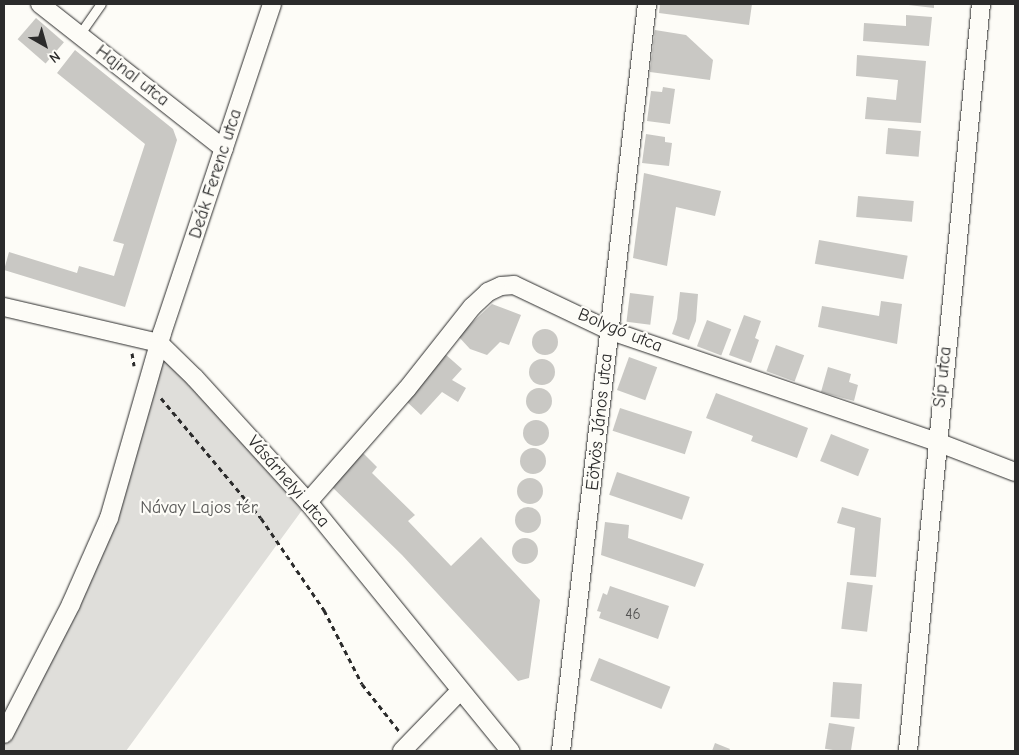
<!DOCTYPE html>
<meta charset="utf-8">
<style>
body{margin:0}
#map{position:relative;width:1019px;height:755px;overflow:hidden;background:#fdfcf7;font-family:"Comic Neue",sans-serif}
div>[style]{position:absolute}
[style*='--x']{left:calc(var(--x)*1px);top:calc(var(--y)*1px);width:calc(var(--w)*1px);rotate:calc(var(--a)*1deg)}
.green>*{inset:0;background:#dfdeda}
.building>*{inset:0;background:#c9c8c4;transform-origin:0 0}
.round{border-radius:50%}
.path>*{height:3px;margin-top:-1.5px;transform-origin:0;background:repeating-linear-gradient(90deg,#2b2b2b 0 5px,transparent 0 9px)}
.roads{filter:drop-shadow(0 0 1px #2b2b2b) drop-shadow(0 0 1px #2b2b2b)}
.service>*{height:9px;margin:-4.5px;padding:0 4.5px;transform-origin:4.5px;border-radius:4.5px;background:#fdfcf7}
.minor>*{height:18px;margin:-9px;padding:0 9px;transform-origin:9px;border-radius:9px;background:#fdfcf7}
span{translate:-50% -50%;white-space:nowrap;text-align:center;line-height:1.15;-webkit-text-stroke:4.5px #fdfcf7;paint-order:stroke}
.number-label{font-size:15px;color:#525251}
.number-label span{-webkit-text-stroke-width:0}
.street-label{font-size:18px;color:#2b2b2b}
.park-label{font-size:18px;color:#585857}
.frame{position:absolute;inset:0;border:5px solid #2b2b2b;pointer-events:none}
.north{position:absolute;left:20px;top:20px;width:50px;height:50px;-webkit-text-stroke:4px #fdfcf7;paint-order:stroke;rotate:142deg;font-size:14px;font-weight:700;line-height:20px;text-align:center;color:#2b2b2b}
.north::after{content:'';display:block;margin:auto;width:18px;height:22px;background:#2b2b2b;clip-path:polygon(50% 0,100% 100%,50% 72%,0 100%)}
</style>
<div id="map">
<div class="green">
<div style="clip-path:polygon(159px 343px,308px 502px,126px 751px,4px 751px,4px 734px,71px 604px)"></div>
</div>
<div class="building">
<div style="clip-path:polygon(660px 4px,752px 4px,749px 25px,659px 13px)"></div>
<div style="clip-path:polygon(900px 4px,934px 4px,934px 8px)"></div>
<div style="clip-path:polygon(906px 15px,932px 17px,929px 46px,863px 41px,864px 23px,906px 26px)"></div>
<div style="left:36px;top:18px;width:37px;height:28px;rotate:41deg"></div>
<div style="clip-path:polygon(655px 30px,686px 35px,713px 60px,710px 80px,650px 72px)"></div>
<div style="clip-path:polygon(75px 50px,173px 129px,177px 140px,125px 307px,4px 270px,9px 252px,77px 273px,79px 266px,114px 276px,124px 244px,113px 241px,145px 144px,57px 73px)"></div>
<div style="clip-path:polygon(857px 55px,926px 61px,921px 123px,865px 119px,867px 97px,896px 100px,898px 80px,856px 76px)"></div>
<div style="clip-path:polygon(663px 87px,675px 89px,670px 124px,647px 121px,651px 91px,662px 92px)"></div>
<div style="left:888px;top:128px;width:33px;height:26px;rotate:5deg"></div>
<div style="clip-path:polygon(646px 134px,665px 137px,665px 142px,672px 143px,669px 166px,642px 163px)"></div>
<div style="clip-path:polygon(644px 173px,721px 191px,715px 216px,676px 207px,667px 266px,633px 258px)"></div>
<div style="left:858px;top:196px;width:56px;height:21px;rotate:5deg"></div>
<div style="left:819px;top:240px;width:90px;height:24px;rotate:10deg"></div>
<div style="clip-path:polygon(680px 292px,698px 294px,696px 321px,689px 340px,672px 334px,677px 319px)"></div>
<div style="left:630px;top:293px;width:24px;height:29px;rotate:7deg"></div>
<div style="clip-path:polygon(881px 301px,902px 304px,897px 344px,818px 327px,822px 306px,879px 316px)"></div>
<div style="clip-path:polygon(492px 304px,521px 315px,509px 345px,500px 342px,487px 355px,470px 349px,458px 336px)"></div>
<div style="clip-path:polygon(744px 315px,761px 321px,755px 338px,759px 340px,751px 363px,729px 355px)"></div>
<div style="left:707px;top:320px;width:26px;height:28px;rotate:21deg"></div>
<div class="round" style="left:532px;top:329px;width:26px;height:26px"></div>
<div style="left:776px;top:345px;width:30px;height:28px;rotate:20deg"></div>
<div style="clip-path:polygon(445px 354px,462px 369px,452px 380px,466px 388px,458px 402px,442px 392px,421px 415px,405px 400px)"></div>
<div style="left:629px;top:357px;width:30px;height:35px;rotate:20deg"></div>
<div class="round" style="left:529px;top:359px;width:26px;height:26px"></div>
<div style="clip-path:polygon(828px 367px,851px 374px,849px 382px,858px 385px,854px 401px,821px 392px)"></div>
<div class="round" style="left:526px;top:388px;width:26px;height:26px"></div>
<div style="clip-path:polygon(716px 393px,808px 428px,797px 458px,751px 441px,753px 436px,706px 418px)"></div>
<div style="left:620px;top:408px;width:76px;height:24px;rotate:18deg"></div>
<div class="round" style="left:523px;top:420px;width:26px;height:26px"></div>
<div style="left:831px;top:434px;width:41px;height:29px;rotate:22deg"></div>
<div class="round" style="left:520px;top:448px;width:26px;height:26px"></div>
<div style="clip-path:polygon(361px 451px,377px 467px,372px 473px,415px 515px,408px 521px,451px 566px,481px 537px,540px 600px,529px 678px,518px 681px,402px 555px,329px 484px)"></div>
<div style="left:617px;top:472px;width:77px;height:24px;rotate:19deg"></div>
<div class="round" style="left:517px;top:478px;width:26px;height:26px"></div>
<div style="clip-path:polygon(842px 507px,881px 518px,876px 577px,850px 575px,855px 528px,837px 523px)"></div>
<div class="round" style="left:515px;top:507px;width:26px;height:26px"></div>
<div style="clip-path:polygon(605px 522px,629px 525px,628px 538px,704px 564px,695px 587px,601px 555px)"></div>
<div class="round" style="left:512px;top:538px;width:26px;height:26px"></div>
<div style="left:847px;top:582px;width:26px;height:47px;rotate:7deg"></div>
<div style="clip-path:polygon(610px 586px,669px 606px,658px 639px,599px 618px,601px 612px,597px 611px,603px 593px,607px 595px)"></div>
<div style="left:599px;top:658px;width:77px;height:24px;rotate:22deg"></div>
<div style="left:833px;top:682px;width:29px;height:35px;rotate:4deg"></div>
<div style="left:829px;top:723px;width:26px;height:26px;rotate:9deg"></div>
<div style="clip-path:polygon(715px 743px,730px 749px,729px 751px,712px 751px)"></div>
</div>
<div class="path">
<div style="--x:132;--y:353;--w:13;--a:81"></div>
<div style="--x:161;--y:398;--w:156;--a:50.2"></div>
<div style="--x:261;--y:518;--w:112;--a:55.6"></div>
<div style="--x:324;--y:610;--w:83;--a:62.8"></div>
<div style="--x:362;--y:684;--w:60;--a:51.8"></div>
</div>
<div class="roads">
<div class="service">
<div style="--x:79;--y:35;--w:38;--a:-55"></div>
</div>
<div class="minor">
<div style="--x:40;--y:4;--w:234;--a:38.2"></div>
<div style="--x:4;--y:307;--w:159;--a:13.1"></div>
<div style="--x:159;--y:343;--w:50;--a:44.2"></div>
<div style="--x:195;--y:378;--w:168;--a:47.7"></div>
<div style="--x:308;--y:502;--w:321;--a:50.9"></div>
<div style="--x:308;--y:502;--w:150;--a:-48.8"></div>
<div style="--x:407;--y:389;--w:105;--a:-51.6"></div>
<div style="--x:472;--y:307;--w:22;--a:-43"></div>
<div style="--x:488;--y:292;--w:14;--a:-25"></div>
<div style="--x:501;--y:286;--w:13;--a:-4"></div>
<div style="--x:514;--y:285;--w:107;--a:25.4"></div>
<div style="--x:611;--y:331;--w:344;--a:18.8"></div>
<div style="--x:937;--y:442;--w:84;--a:21"></div>
<div style="--x:4;--y:734;--w:146;--a:-62.7"></div>
<div style="--x:71;--y:604;--w:94;--a:-66.2"></div>
<div style="--x:109;--y:518;--w:192;--a:-74"></div>
<div style="--x:162;--y:333;--w:347;--a:-71.5"></div>
<div style="--x:402;--y:751;--w:83;--a:-46"></div>
<div style="--x:561;--y:751;--w:752;--a:-83.43"></div>
<div style="--x:908;--y:751;--w:751;--a:-84.42"></div>
</div>
</div>
<div class="number-label">
<span style="left:633px;top:615px">46</span>
</div>
<div class="street-label">
<span style="left:132px;top:76px;rotate:38deg">Hajnal utca</span>
<span style="left:216px;top:174px;rotate:-72deg">Deák Ferenc utca</span>
<span style="left:620px;top:331px;rotate:22deg">Bolygó utca</span>
<span style="left:943px;top:377px;rotate:-84deg">Síp utca</span>
<span style="left:600px;top:422px;rotate:-84deg">Eötvös János utca</span>
<span style="left:288px;top:482px;rotate:49deg">Vásárhelyi utca</span>
</div>
<div class="park-label">
<span style="left:199px;top:508px">Návay Lajos tér</span>
</div>
<div class="frame"></div>
<div class="north">N</div>
</div>
